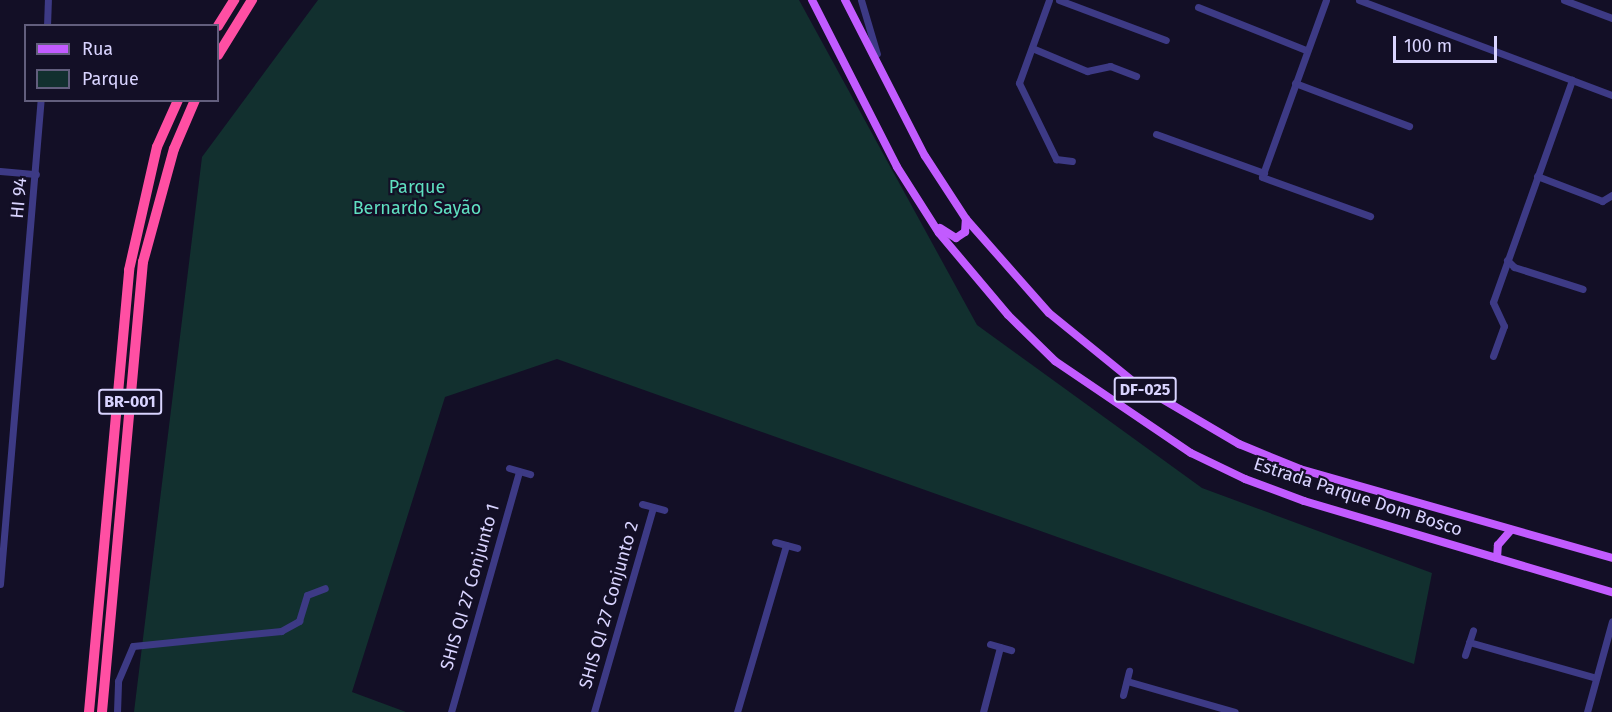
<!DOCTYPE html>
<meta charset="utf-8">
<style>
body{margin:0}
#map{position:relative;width:1612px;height:712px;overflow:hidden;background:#130f26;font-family:"Fira Sans",sans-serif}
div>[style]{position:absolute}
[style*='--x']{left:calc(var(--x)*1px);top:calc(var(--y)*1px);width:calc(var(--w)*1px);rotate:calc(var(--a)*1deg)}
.green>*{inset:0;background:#12302f}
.minor>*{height:7px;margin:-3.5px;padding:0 3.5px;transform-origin:3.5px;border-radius:3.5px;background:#3d3a85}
.major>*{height:8px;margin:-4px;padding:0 4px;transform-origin:4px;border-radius:4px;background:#c25bff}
.highway>*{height:10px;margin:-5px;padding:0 5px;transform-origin:5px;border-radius:5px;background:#ff4fa3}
span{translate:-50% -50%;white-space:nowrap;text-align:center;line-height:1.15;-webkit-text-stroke:4.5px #130f26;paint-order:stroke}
.shield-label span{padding:2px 4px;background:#130f26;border:2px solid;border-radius:4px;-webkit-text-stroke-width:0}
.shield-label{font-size:16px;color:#d9d4ff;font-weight:700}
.park-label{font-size:18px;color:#5fe0c0}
.street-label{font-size:18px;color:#d9d4ff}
.legend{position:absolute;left:24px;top:24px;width:195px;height:78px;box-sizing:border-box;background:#130f26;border:2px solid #625e7d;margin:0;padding:8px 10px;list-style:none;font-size:18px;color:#d9d4ff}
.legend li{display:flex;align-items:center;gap:12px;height:30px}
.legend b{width:30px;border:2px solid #625e7d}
.scale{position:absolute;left:1393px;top:36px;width:104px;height:27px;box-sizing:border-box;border:3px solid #d9d4ff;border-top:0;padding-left:8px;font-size:18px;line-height:21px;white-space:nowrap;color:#d9d4ff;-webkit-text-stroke:4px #130f26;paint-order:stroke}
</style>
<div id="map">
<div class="green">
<div style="clip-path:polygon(318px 0,799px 0,977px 325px,1202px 488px,1432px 573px,1414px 664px,557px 359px,445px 397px,352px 692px,406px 712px,134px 712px,202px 157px)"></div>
</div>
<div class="minor">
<div style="--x:861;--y:0;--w:56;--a:73.5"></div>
<div style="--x:1049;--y:0;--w:88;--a:109.9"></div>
<div style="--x:1019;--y:83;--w:85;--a:64"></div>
<div style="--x:1056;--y:159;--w:16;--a:7"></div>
<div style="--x:1059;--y:0;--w:114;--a:20.5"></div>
<div style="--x:1326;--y:0;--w:188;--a:109.9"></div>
<div style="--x:1262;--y:177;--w:115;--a:19.9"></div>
<div style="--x:1359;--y:0;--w:270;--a:20.6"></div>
<div style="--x:1564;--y:0;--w:51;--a:20.6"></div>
<div style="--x:1198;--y:7;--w:116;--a:21.7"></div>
<div style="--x:47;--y:26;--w:26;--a:-88"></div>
<div style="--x:1032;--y:48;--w:60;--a:22.7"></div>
<div style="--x:1087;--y:71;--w:24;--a:-12"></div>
<div style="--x:1110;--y:66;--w:28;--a:21"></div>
<div style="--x:1295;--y:83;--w:122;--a:20.7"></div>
<div style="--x:1156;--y:134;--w:115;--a:19.9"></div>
<div style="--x:0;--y:171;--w:36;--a:5"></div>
<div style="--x:1537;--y:176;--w:70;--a:21"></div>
<div style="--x:1602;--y:201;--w:12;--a:-31"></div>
<div style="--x:1507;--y:260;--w:10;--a:45"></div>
<div style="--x:1514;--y:267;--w:72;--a:17.7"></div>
<div style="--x:1493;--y:356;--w:32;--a:-70"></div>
<div style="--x:1504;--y:326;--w:26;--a:-115"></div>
<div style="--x:1493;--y:302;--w:236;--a:-70.4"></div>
<div style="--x:509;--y:468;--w:22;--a:16"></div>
<div style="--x:642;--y:504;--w:23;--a:15"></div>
<div style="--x:775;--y:542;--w:23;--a:15"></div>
<div style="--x:0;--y:584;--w:486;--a:-85.2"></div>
<div style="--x:1469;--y:642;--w:132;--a:15.8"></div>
<div style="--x:990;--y:644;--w:22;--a:16"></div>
<div style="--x:1465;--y:655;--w:26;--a:-72"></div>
<div style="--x:1127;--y:681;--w:112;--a:16"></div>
<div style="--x:1123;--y:695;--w:25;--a:-76"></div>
<div style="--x:117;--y:712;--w:31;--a:-88"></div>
<div style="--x:118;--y:681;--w:38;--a:-67"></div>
<div style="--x:133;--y:646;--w:149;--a:-5.8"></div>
<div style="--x:281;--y:631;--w:21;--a:-29"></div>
<div style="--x:299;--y:621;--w:27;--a:-73"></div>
<div style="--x:307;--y:595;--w:19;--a:-21"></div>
<div style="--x:451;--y:712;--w:250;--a:-74.2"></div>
<div style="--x:594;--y:712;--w:213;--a:-73.9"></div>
<div style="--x:737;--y:712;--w:174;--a:-73.6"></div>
<div style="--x:983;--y:712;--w:67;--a:-75.3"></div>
<div style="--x:1587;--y:712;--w:94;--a:-74.6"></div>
</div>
<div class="major">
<div style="--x:812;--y:0;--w:187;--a:63"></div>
<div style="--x:897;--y:167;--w:78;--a:57.5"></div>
<div style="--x:939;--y:233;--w:107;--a:49.9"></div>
<div style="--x:1008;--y:315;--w:66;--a:44.4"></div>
<div style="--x:1055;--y:361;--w:164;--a:34.1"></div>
<div style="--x:1191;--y:453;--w:60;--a:25.7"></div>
<div style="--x:1245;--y:479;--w:63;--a:20.4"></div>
<div style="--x:1304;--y:501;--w:321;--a:16.5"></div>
<div style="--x:845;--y:0;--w:175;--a:62.9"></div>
<div style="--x:925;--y:156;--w:75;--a:56.9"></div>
<div style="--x:966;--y:219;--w:125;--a:48.6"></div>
<div style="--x:1049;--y:313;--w:111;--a:39.1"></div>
<div style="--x:1135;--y:383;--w:121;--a:30.4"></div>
<div style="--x:1239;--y:444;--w:66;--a:22.3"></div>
<div style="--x:1300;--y:469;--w:324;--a:15.9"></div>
<div style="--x:940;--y:228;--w:19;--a:32"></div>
<div style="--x:956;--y:238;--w:11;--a:-34"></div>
<div style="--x:965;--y:232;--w:13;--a:-86"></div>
<div style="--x:1497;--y:558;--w:13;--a:-86"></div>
<div style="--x:1498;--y:545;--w:20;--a:-49"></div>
</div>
<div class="highway">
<div style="--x:218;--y:26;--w:31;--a:-58"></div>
<div style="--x:218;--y:55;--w:65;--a:-58.3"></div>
<div style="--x:89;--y:712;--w:444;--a:-84.8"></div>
<div style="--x:129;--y:270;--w:126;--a:-77.2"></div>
<div style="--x:157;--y:147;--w:51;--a:-65.9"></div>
<div style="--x:102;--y:712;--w:452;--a:-84.8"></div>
<div style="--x:143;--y:262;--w:117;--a:-74.7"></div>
<div style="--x:174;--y:149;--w:53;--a:-66.8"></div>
</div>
<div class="shield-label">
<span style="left:1145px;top:390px">DF-025</span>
<span style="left:130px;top:402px">BR-001</span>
</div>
<div class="park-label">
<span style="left:417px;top:198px">Parque<br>Bernardo Sayão</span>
</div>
<div class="street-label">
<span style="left:19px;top:198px;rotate:-85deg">HI 94</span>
<span style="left:1358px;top:497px;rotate:18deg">Estrada Parque Dom Bosco</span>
<span style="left:470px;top:587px;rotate:-74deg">SHIS QI 27 Conjunto 1</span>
<span style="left:609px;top:605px;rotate:-74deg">SHIS QI 27 Conjunto 2</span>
</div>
<ul class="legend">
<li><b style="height:8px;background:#c25bff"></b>Rua</li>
<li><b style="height:16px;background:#12302f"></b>Parque</li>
</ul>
<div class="scale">100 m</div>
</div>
